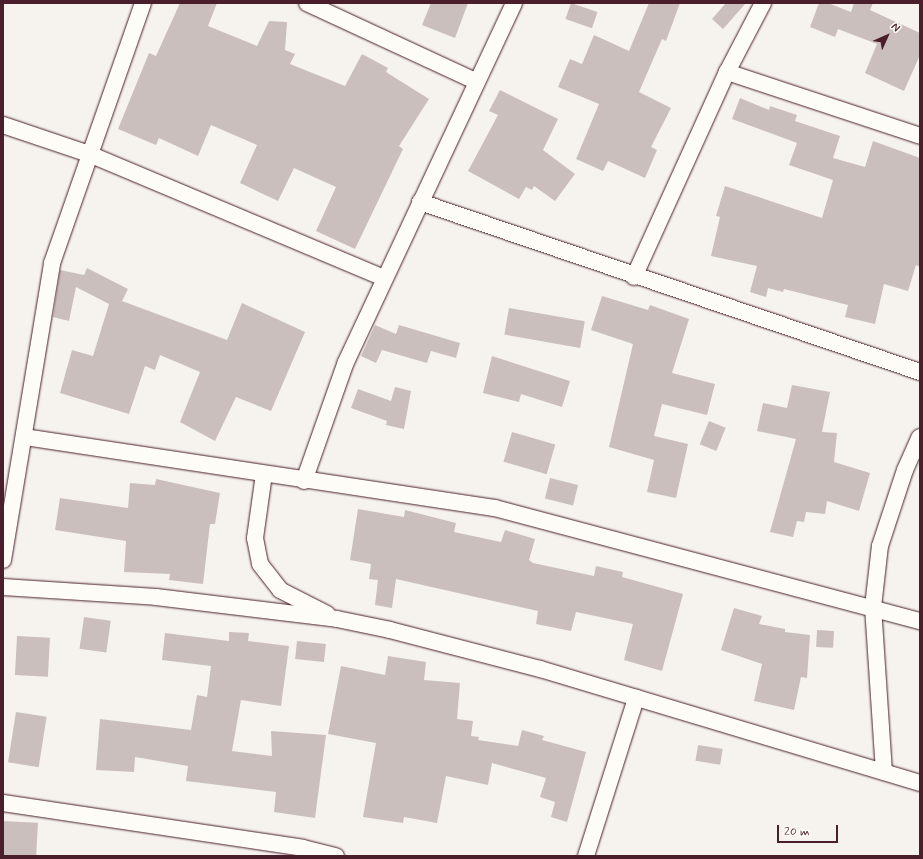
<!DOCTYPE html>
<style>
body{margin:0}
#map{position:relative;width:923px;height:859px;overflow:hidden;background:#f6f3ef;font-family:Mynerve,sans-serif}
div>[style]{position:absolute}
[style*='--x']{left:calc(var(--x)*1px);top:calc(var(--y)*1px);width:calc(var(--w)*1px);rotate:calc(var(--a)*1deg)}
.building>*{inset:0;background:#cbbfbe;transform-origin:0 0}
.roads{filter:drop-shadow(0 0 1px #4a1f2b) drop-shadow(0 0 1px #4a1f2b)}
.street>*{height:16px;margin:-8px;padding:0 8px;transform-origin:8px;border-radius:8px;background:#fdfcf7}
span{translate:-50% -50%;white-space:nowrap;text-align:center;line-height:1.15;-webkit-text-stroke:3px #fdfcf7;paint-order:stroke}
.frame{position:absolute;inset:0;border:4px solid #4a1f2b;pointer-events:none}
.north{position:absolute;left:867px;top:16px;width:40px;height:40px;-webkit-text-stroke:3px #fdfcf7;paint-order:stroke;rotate:45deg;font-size:11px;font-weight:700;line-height:16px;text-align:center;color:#4a1f2b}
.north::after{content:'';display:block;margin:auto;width:14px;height:18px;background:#4a1f2b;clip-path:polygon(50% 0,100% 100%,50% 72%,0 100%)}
.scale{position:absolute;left:777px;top:825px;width:61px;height:18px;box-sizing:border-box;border:2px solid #4a1f2b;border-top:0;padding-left:5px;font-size:12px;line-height:14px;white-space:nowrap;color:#4a1f2b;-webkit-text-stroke:3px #fdfcf7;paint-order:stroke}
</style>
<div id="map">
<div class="building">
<div style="clip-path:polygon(180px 3px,217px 3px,208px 26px,257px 46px,269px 21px,287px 22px,285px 50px,295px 54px,290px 64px,345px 86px,362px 54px,388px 68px,386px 72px,429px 99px,399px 146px,403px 149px,355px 249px,316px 231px,336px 187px,294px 168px,278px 201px,240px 183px,257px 145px,211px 125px,198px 156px,159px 138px,156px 145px,118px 129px,149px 53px,156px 56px)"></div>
<div style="clip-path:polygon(431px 3px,468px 3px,455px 38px,422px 25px)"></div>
<div style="left:571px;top:3px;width:28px;height:17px;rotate:19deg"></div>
<div style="clip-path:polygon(649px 3px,680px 3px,666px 41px,662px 39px,639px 92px,671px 108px,651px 147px,657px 150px,645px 178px,608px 161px,603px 171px,576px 159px,599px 104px,558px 87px,570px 59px,582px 64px,594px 35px,629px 51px)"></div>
<div style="clip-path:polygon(726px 3px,746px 3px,723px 29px,712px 19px)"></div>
<div style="clip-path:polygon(819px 3px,828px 3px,851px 12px,854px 3px,873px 3px,870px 10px,920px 33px,920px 55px,904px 91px,865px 73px,877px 44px,838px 29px,835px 37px,810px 27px)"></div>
<div style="clip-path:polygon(500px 90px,558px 119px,543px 150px,575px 174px,555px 201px,534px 186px,532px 190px,526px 187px,519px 199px,468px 171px,498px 115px,489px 111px)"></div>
<div style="clip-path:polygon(740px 98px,769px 110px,770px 106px,797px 115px,795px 121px,840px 136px,833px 158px,865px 167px,873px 141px,920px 158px,920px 267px,916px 265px,908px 291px,884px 284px,875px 324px,845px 317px,848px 305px,784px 289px,783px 292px,768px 288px,766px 297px,750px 292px,757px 266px,711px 256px,720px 217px,716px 216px,725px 186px,822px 218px,833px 180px,789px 165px,797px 143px,732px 119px)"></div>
<div style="clip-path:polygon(87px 268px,128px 289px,122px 301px,227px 340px,242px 303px,305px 332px,271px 411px,236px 397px,215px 441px,180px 422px,200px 372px,160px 355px,155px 370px,145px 366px,129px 414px,60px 393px,72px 350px,93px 356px,109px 304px,76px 287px,69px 321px,53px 317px,60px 270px,84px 275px)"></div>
<div style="clip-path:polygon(602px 296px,648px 310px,650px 305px,689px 319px,672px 373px,715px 384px,707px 415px,662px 404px,654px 436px,688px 444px,676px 498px,647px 492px,654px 460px,609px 447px,633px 344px,591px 330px)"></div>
<div style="left:509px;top:308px;width:77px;height:27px;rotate:10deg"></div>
<div style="clip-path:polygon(375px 325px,396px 334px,399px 325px,460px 343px,456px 358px,431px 351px,427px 363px,382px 350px,376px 363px,361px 356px)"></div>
<div style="clip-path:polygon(492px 356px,570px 381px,562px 407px,521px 394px,519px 402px,483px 393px)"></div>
<div style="clip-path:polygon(792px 385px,830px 392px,822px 432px,837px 433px,834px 462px,870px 473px,859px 511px,827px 501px,825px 514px,806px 512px,804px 522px,797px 521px,793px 537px,770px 532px,796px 439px,757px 431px,763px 403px,787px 408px)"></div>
<div style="clip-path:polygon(395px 387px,411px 391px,404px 429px,386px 425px,387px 421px,351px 408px,358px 389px,391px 401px)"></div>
<div style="left:709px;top:421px;width:18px;height:25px;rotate:22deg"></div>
<div style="left:512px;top:432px;width:45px;height:31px;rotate:16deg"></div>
<div style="left:550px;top:478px;width:29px;height:21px;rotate:14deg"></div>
<div style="clip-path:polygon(156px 479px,220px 493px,215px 524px,210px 524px,203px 584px,169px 580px,170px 574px,124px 572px,126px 541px,55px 530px,60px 498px,128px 508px,130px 483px,155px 485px)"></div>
<div style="clip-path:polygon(358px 509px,404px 517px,405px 510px,456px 523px,454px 532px,501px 542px,505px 530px,535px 539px,529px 560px,533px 563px,594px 576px,596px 566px,623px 572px,622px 577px,683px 594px,662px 671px,624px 660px,633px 624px,576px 612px,571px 631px,536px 624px,538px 611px,396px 579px,392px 608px,375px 605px,378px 580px,369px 579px,371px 564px,350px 560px)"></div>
<div style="clip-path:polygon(734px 608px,762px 616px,759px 624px,785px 629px,785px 632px,810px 635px,807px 678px,801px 677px,794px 710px,754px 701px,762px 664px,721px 650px)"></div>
<div style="left:84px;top:617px;width:27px;height:32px;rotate:8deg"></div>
<div style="left:817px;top:630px;width:17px;height:17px;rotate:3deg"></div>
<div style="clip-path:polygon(229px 632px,249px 633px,248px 641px,289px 646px,281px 706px,241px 700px,232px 751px,272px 756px,271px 731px,326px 735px,315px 818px,274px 812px,276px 792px,186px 781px,188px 766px,135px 757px,134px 772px,96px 770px,100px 719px,191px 730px,197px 695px,207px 697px,211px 666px,162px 660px,165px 633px,229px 641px)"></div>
<div style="left:17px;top:636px;width:33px;height:39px;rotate:3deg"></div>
<div style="left:297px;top:641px;width:29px;height:18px;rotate:6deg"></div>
<div style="clip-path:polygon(388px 656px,426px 662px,424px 680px,460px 683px,457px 719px,473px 721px,471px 736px,479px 737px,478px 740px,518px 746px,522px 730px,544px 736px,542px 740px,586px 752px,567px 822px,551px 817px,555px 802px,540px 797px,546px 778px,492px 763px,488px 785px,446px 776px,437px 823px,404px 817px,403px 823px,363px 817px,376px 743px,328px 734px,341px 666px,385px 675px)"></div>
<div style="left:16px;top:712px;width:31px;height:51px;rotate:9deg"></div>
<div style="left:698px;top:745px;width:25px;height:16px;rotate:9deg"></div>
<div style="left:3px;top:821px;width:35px;height:35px;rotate:3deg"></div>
</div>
<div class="roads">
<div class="street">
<div style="--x:307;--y:3;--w:187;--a:24.9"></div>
<div style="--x:727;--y:72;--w:203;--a:18.3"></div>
<div style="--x:3;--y:125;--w:91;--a:18.6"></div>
<div style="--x:89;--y:154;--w:320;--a:22.8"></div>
<div style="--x:420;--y:202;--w:528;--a:18.78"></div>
<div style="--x:634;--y:277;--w:225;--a:-65.6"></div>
<div style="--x:727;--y:72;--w:78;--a:-62.4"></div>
<div style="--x:25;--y:437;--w:475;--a:8.6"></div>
<div style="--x:495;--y:508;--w:440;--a:14.9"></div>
<div style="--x:264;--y:474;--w:65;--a:98"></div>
<div style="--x:255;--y:538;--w:26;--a:79"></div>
<div style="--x:260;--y:564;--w:33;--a:52"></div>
<div style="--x:280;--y:590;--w:53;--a:27.1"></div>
<div style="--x:304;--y:481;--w:126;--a:-70.6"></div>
<div style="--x:346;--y:362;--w:396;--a:-64.9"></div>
<div style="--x:3;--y:560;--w:301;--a:-80.6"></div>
<div style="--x:52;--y:263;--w:275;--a:-70.7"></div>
<div style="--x:3;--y:587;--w:153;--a:3.7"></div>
<div style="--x:156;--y:597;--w:182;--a:6.9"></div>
<div style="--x:337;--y:619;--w:54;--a:11.7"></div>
<div style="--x:390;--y:630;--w:155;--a:14.6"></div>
<div style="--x:540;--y:669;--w:397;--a:16.7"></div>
<div style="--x:884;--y:772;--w:165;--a:-93.8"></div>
<div style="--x:873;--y:607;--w:61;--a:-83.5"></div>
<div style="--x:880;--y:546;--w:80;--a:-71.8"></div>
<div style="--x:905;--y:470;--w:36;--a:-66"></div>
<div style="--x:3;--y:803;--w:303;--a:8.5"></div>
<div style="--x:303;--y:848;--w:34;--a:14"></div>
<div style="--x:586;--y:856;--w:166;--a:-72.4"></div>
</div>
</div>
<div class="frame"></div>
<div class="north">N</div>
<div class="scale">20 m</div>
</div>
